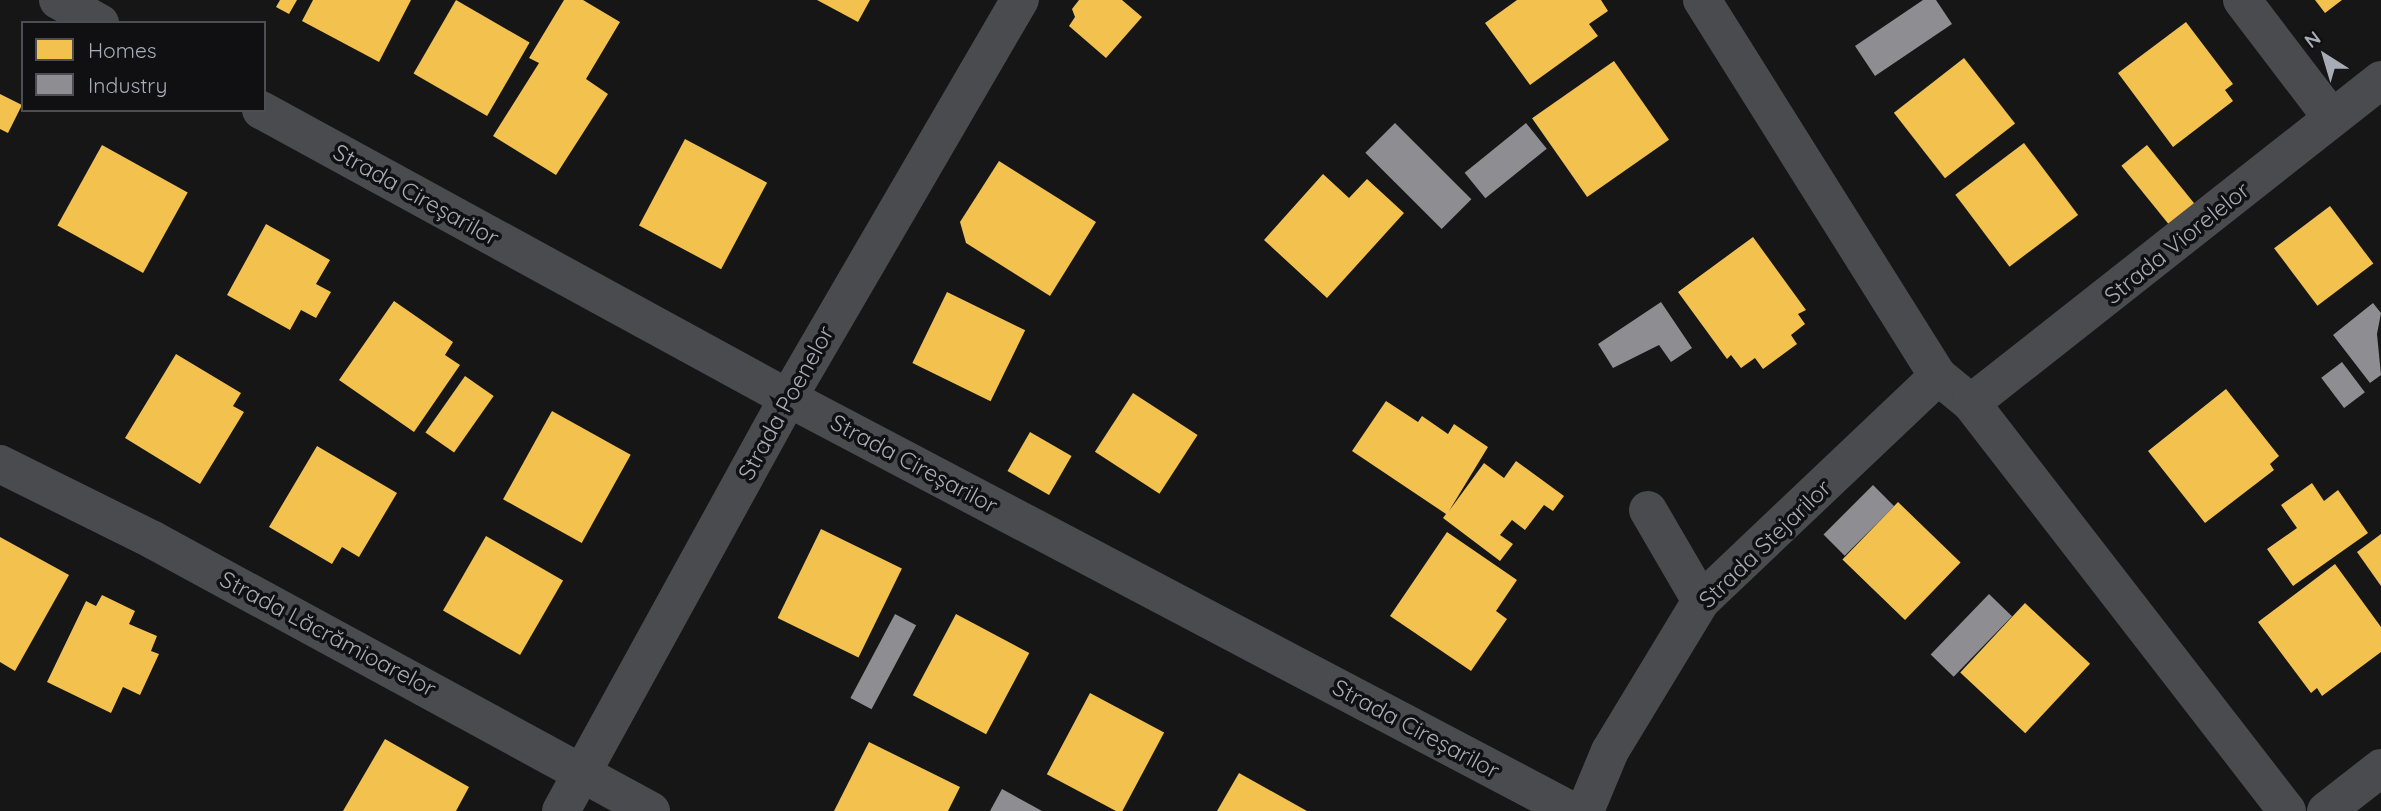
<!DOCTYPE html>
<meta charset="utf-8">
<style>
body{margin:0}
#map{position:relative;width:2381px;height:811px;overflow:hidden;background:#161616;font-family:Quicksand,sans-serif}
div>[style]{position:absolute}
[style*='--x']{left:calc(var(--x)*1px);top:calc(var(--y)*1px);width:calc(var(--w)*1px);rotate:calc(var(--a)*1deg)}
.homes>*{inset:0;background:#f2c14e;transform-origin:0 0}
.industry>*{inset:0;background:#8d8d92;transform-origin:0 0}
.street>*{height:38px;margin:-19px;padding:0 19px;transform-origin:19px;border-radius:19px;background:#4a4b4f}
span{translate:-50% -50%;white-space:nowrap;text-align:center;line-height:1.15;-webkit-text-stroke:7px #101012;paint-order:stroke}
.street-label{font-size:23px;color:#a7acb7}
.legend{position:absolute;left:21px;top:21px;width:245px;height:91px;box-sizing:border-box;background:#101012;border:2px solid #4c4e54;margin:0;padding:9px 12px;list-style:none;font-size:21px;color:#a7acb7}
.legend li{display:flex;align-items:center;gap:14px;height:35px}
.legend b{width:35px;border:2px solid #4c4e54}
.north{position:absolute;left:2290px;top:21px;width:70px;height:70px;-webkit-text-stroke:5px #101012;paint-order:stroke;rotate:323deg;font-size:19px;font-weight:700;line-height:28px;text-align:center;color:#a7acb7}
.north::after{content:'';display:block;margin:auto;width:24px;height:32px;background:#a7acb7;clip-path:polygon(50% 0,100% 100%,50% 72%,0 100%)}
</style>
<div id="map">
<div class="homes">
<div style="clip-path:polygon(280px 0,297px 0,289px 14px,276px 7px)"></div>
<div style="clip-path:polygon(313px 0,411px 0,379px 62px,302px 21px)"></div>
<div style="left:456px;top:0;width:85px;height:85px;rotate:30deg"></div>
<div style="clip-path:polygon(564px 0,583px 0,620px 22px,586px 79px,608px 94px,556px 175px,493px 136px,539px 63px,529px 58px)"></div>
<div style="clip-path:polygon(817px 0,870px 0,858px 22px)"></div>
<div style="clip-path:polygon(1079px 0,1122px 0,1142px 17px,1106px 58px,1069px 26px,1075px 17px,1072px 9px)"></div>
<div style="clip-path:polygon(1517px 0,1601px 0,1608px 11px,1589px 24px,1598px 36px,1530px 85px,1485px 23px)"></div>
<div style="clip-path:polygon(2315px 0,2342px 0,2325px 13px)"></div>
<div style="clip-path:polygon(2186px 22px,2233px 84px,2225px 90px,2233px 101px,2173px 147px,2118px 73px)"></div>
<div style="left:1964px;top:58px;width:83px;height:89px;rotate:52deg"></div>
<div style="left:1614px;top:61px;width:96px;height:100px;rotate:55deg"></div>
<div style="clip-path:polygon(0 94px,22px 105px,8px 133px,0 129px)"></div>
<div style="left:685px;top:139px;width:93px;height:98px;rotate:28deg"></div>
<div style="left:2024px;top:143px;width:90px;height:86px;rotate:53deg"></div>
<div style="left:102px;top:145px;width:98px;height:92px;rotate:29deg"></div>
<div style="left:2147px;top:145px;width:82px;height:33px;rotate:51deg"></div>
<div style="clip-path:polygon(999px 161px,1096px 222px,1050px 296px,966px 243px,960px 222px)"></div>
<div style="clip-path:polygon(1323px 174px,1349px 198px,1367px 179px,1404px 213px,1327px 298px,1264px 240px)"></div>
<div style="left:2330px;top:206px;width:72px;height:70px;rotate:53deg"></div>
<div style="clip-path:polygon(266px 224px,330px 260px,316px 284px,331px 292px,316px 318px,301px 310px,290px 330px,227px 295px)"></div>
<div style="clip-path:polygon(1753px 237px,1806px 310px,1798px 314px,1805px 324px,1791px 335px,1797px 344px,1763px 369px,1755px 358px,1741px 368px,1731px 355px,1727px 359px,1678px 292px)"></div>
<div style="left:947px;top:292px;width:87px;height:79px;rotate:26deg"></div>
<div style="clip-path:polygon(394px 301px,453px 342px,445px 355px,460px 365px,414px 432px,339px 380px)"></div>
<div style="clip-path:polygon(176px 354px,241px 393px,233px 406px,244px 412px,200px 484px,125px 438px)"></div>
<div style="left:465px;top:376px;width:35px;height:69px;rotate:35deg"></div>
<div style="clip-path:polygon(2226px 389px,2279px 456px,2270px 464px,2274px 470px,2205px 523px,2148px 451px)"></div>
<div style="left:1133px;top:393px;width:77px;height:70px;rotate:33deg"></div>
<div style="clip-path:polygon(1386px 401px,1418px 422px,1422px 416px,1448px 434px,1454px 424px,1488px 447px,1449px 511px,1484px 463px,1504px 478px,1516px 461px,1564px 496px,1553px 511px,1544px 505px,1525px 530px,1512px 520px,1500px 535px,1513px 544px,1500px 561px,1443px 518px,1446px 514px,1352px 451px)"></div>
<div style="left:552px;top:411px;width:90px;height:101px;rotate:29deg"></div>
<div style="left:1030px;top:432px;width:48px;height:45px;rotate:30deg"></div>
<div style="clip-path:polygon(317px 446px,397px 493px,359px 557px,342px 547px,332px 564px,269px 527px)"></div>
<div style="clip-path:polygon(2312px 483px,2324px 501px,2338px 490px,2368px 533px,2293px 586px,2267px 549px,2297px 528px,2281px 505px)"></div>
<div style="left:1898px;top:502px;width:87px;height:80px;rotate:44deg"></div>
<div style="left:821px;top:529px;width:90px;height:99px;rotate:26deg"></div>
<div style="clip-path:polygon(1447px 532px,1517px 580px,1496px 611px,1507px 619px,1471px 671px,1390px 616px)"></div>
<div style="clip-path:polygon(2381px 534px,2381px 586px,2357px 552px)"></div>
<div style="left:486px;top:536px;width:89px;height:86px;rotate:30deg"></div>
<div style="clip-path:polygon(0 537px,69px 575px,15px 671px,0 662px)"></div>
<div style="clip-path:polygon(2335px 564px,2381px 627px,2381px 652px,2322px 696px,2317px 688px,2311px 693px,2258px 622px)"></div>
<div style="clip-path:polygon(102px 595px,135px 611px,129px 624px,157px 636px,151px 651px,159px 654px,140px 695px,123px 687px,111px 713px,47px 682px,86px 601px,96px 606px)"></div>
<div style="left:2025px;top:603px;width:89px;height:95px;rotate:43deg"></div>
<div style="left:956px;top:614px;width:83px;height:92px;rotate:28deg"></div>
<div style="left:1090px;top:693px;width:84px;height:92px;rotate:28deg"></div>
<div style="clip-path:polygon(385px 739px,469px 787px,456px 811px,343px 811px)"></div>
<div style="clip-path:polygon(869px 742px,960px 787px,948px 811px,834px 811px)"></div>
<div style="clip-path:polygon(1239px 773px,1307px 811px,1217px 811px)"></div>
</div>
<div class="industry">
<div style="clip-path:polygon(1923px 0,1936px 0,1952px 24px,1875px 76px,1855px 46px)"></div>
<div style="left:1395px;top:123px;width:108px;height:42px;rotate:45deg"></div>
<div style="left:1526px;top:123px;width:33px;height:79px;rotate:51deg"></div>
<div style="clip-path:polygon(1661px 302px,1692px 348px,1671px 362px,1659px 345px,1613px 368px,1598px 344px)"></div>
<div style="clip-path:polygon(2373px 303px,2381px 313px,2377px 334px,2381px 375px,2370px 383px,2333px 335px)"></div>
<div style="left:2342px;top:362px;width:38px;height:26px;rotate:53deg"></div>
<div style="left:1873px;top:485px;width:30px;height:70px;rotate:45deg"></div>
<div style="left:1989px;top:594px;width:32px;height:84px;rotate:44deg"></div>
<div style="left:895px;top:614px;width:24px;height:95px;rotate:28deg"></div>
<div style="clip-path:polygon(1002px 789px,1042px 811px,990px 811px)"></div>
</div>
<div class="street">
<div style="--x:58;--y:0;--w:48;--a:28.7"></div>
<div style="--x:1702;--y:0;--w:444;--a:57.9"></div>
<div style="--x:1938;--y:376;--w:43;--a:39.3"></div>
<div style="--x:1971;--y:403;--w:516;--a:52.24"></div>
<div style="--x:2242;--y:0;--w:148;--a:52.7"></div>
<div style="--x:261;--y:110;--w:601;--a:28.66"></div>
<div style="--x:788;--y:398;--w:886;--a:27.78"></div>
<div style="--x:1971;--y:403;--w:522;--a:-38.23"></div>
<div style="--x:0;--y:464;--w:171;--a:26.4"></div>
<div style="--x:153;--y:540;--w:567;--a:28.55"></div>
<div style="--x:1648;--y:510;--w:105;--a:59.8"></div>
<div style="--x:561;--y:811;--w:471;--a:-61.2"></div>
<div style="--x:788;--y:398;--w:461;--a:-59.8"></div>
<div style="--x:1585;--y:811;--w:65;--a:-67.4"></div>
<div style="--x:1610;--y:751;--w:175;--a:-58.8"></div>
<div style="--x:1701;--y:601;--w:327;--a:-43.5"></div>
<div style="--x:2326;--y:811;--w:70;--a:-38"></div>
</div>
<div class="street-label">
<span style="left:416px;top:195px;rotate:29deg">Strada Cireșarilor</span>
<span style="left:2177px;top:243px;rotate:-39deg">Strada Viorelelor</span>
<span style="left:786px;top:403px;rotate:-61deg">Strada Poenelor</span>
<span style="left:914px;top:464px;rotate:28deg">Strada Cireșarilor</span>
<span style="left:1765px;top:544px;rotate:-44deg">Strada Stejarilor</span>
<span style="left:328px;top:634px;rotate:28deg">Strada Lăcrămioarelor</span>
<span style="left:1416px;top:729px;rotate:28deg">Strada Cireșarilor</span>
</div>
<ul class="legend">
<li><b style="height:19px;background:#f2c14e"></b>Homes</li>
<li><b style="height:19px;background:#8d8d92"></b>Industry</li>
</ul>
<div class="north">N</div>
</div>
